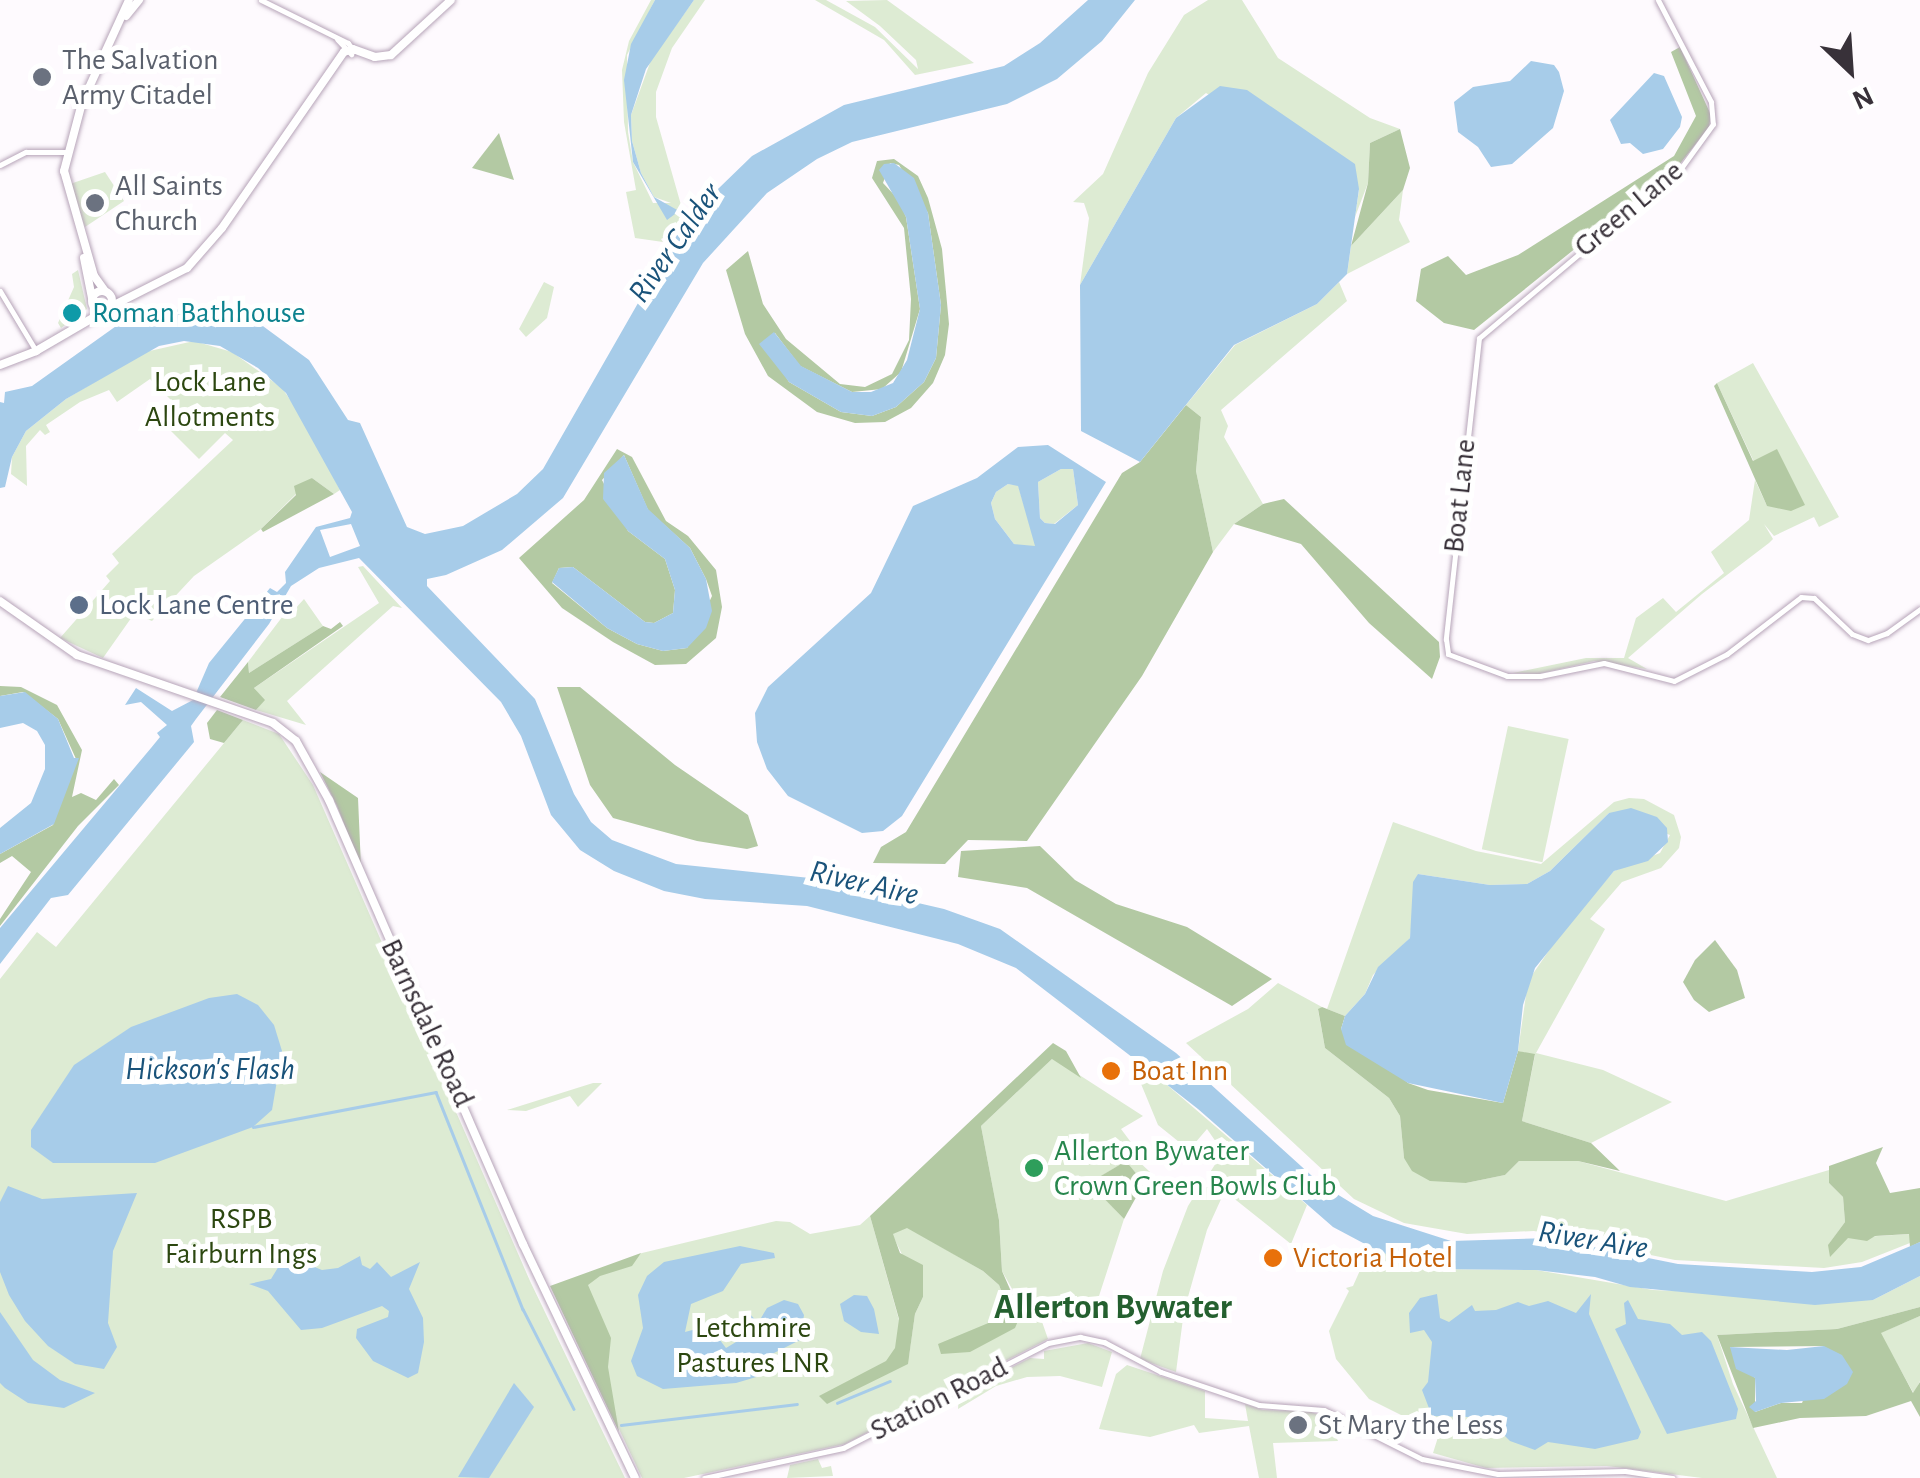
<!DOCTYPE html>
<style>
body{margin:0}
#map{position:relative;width:1920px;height:1478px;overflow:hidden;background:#fefafe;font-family:"Alegreya Sans",sans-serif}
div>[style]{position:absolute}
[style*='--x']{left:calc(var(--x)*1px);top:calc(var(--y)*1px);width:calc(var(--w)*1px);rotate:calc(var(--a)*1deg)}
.green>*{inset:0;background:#ddebd3;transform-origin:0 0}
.forest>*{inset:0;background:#b3c9a3}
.water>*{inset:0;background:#a7cce9}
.stream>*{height:2.5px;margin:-1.25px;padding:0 1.25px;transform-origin:1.25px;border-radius:1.25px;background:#a7cce9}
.roads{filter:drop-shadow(0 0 2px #b6a4b8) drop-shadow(0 0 2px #b6a4b8)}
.minor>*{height:5px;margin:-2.5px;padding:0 2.5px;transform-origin:2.5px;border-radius:2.5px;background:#fff}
.major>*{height:8px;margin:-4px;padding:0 4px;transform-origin:4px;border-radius:4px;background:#fff}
.major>.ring{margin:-4px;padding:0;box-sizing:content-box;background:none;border:8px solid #fff;border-radius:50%}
.dots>*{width:28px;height:28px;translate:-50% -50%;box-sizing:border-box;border:5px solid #fff;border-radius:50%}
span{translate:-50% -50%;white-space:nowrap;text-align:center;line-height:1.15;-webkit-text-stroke:10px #fff;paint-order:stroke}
.worship-label{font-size:30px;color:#5b616d}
.left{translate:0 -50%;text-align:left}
.street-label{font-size:30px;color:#383139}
.culture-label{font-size:30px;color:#0d838f}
.park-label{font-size:30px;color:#2c4710}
.service-label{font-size:30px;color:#4e5e75}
.food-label{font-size:30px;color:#c56008}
.leisure-label{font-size:30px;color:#27864d}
.water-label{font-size:32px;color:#1a537a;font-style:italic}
.quarter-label{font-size:35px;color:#24602f;font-weight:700}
.north{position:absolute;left:1800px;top:20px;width:100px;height:100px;-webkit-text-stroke:8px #fff;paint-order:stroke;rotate:155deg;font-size:28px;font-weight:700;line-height:40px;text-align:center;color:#383139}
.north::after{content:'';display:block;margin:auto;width:35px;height:45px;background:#383139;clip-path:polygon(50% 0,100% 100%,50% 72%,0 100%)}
</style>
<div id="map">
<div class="green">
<div style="clip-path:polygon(651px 0,655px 0,627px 55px,628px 132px,633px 162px,653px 203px,671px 203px,654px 197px,641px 173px,632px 141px,631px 115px,651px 60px,694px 0,705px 0,672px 48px,656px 92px,656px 117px,683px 212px,673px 233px,661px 239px,663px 242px,635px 238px,626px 192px,636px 190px,624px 122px,622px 70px,629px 41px)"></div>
<div style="clip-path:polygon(815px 0,826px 0,875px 27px,918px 69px,916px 60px,880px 26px,846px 1px,887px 0,974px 63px,915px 75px,884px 40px)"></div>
<div style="clip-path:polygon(1208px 0,1242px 0,1278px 58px,1370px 118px,1400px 129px,1370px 143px,1368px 183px,1355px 217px,1359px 190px,1206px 93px,1176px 118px,1080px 285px,1089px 218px,1084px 203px,1073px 202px,1103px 174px,1148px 73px,1184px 15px)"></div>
<div style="clip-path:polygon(105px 172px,124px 201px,85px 227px,70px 184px)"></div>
<div style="clip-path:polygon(1403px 190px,1399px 220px,1410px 242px,1347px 274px,1351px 246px)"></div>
<div style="clip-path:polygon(78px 270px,87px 309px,61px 328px,58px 323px,74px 287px,72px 274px)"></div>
<div style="clip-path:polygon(544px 282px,554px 287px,547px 318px,526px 337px,519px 329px)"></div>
<div style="clip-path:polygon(1339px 282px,1347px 301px,1221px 410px,1228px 426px,1224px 437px,1263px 504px,1234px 524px,1213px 552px,1196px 471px,1201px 417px,1186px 405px,1235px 345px,1317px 304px)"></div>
<div style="clip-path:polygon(194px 341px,232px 352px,282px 388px,308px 426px,340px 490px,334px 494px,312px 478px,261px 529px,194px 576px,152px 621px,134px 614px,103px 658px,60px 638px,110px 581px,106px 576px,119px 563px,112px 554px,233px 440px,225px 433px,199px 459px,160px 420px,175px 404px,150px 379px,117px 402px,109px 390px,80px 402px,46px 425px,50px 432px,45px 435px,40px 430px,26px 446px,27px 486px,11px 474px,12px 457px,26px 431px,66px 399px,145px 352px)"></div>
<div style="clip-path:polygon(1753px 363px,1839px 517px,1819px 527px,1814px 517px,1774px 536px,1764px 524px,1773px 539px,1769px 543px,1702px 594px,1628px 658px,1647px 669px,1594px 661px,1538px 674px,1513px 673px,1586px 658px,1624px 658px,1636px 618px,1663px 598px,1676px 612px,1724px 573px,1711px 552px,1749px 520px,1755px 480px,1767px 506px,1754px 462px,1717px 383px)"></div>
<div style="clip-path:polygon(1061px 469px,1073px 469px,1078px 505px,1054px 524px,1045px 523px,1040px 518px,1038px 482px)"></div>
<div style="clip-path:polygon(1008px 484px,1018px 485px,1036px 546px,1026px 549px,1014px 544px,995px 519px,991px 503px,996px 492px)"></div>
<div style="clip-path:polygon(363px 566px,402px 608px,393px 606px,287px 701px,306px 725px,256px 710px,264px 700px,254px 688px,379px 603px,358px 567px)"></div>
<div style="clip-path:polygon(304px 599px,323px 626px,249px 673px,248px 662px,289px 608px,293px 611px)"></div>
<div style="clip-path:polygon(243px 720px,279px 734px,313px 785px,530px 1281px,625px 1478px,0 1478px,0 979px,37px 932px,56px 947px)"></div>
<div style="left:1508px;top:726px;width:62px;height:126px;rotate:12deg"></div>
<div style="clip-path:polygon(1629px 798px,1644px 799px,1674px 815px,1681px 837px,1679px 848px,1661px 868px,1622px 882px,1590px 919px,1605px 929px,1536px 1053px,1603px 1070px,1672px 1102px,1591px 1143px,1522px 1121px,1535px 1055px,1518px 1051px,1528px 981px,1563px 930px,1614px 871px,1660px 853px,1670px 835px,1609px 813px,1550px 871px,1527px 884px,1490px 885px,1418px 874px,1410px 938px,1373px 975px,1365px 994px,1345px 1016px,1327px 1009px,1393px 822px,1476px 851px,1541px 864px,1614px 802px)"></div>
<div style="clip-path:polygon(1278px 983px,1322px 1007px,1318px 1010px,1325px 1048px,1389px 1098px,1400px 1116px,1404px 1158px,1466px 1183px,1505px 1175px,1519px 1161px,1578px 1161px,1726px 1201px,1829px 1170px,1829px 1183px,1843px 1197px,1845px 1222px,1829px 1244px,1847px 1238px,1910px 1234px,1910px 1243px,1862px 1262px,1824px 1268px,1675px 1260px,1534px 1231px,1467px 1234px,1404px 1223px,1354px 1199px,1186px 1043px,1248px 1009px)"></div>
<div style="clip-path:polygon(1053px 1058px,1143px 1116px,1121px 1129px,1139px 1153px,1135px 1158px,1150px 1172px,1144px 1183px,1126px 1161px,1090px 1183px,1124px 1219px,1099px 1296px,1040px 1316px,1048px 1339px,845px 1444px,684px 1478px,642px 1478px,554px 1290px,642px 1253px,776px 1221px,790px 1222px,810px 1234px,860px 1225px,870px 1216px,909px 1356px,915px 1314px,923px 1297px,892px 1234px,907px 1227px,983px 1271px,999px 1285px,1015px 1328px,1016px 1296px,1002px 1271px,999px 1220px,981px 1126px)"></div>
<div style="clip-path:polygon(1152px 1072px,1307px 1205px,1291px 1244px,1207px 1177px,1223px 1152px,1207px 1129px,1189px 1150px,1158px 1125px,1139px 1079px)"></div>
<div style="clip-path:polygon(593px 1083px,602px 1083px,578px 1107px,570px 1096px,526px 1111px,507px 1110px)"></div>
<div style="clip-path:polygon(1202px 1184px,1222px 1197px,1207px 1230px,1184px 1311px,1176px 1372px,1140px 1359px,1163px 1271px,1188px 1206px)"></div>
<div style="clip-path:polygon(1370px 1248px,1434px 1269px,1536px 1270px,1653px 1290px,1873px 1300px,1920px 1276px,1920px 1307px,1837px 1329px,1717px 1335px,1733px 1384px,1777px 1478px,1702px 1478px,1607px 1466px,1486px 1468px,1433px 1453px,1439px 1434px,1369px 1399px,1336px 1359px,1329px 1331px,1349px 1291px,1346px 1288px,1353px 1286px)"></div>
<div style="clip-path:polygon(1920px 1316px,1920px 1381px,1914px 1394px,1880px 1333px)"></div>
<div style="clip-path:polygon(1088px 1343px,1112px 1352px,1102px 1387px,1060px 1376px,1027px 1377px,996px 1386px,958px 1409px,959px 1394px,1030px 1358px,1044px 1359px,1044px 1351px)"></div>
<div style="clip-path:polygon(1127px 1365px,1205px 1391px,1205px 1418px,1248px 1421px,1245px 1404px,1263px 1410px,1308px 1411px,1328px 1418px,1338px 1441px,1273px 1443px,1277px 1478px,1259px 1478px,1249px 1426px,1199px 1433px,1194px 1425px,1150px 1437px,1099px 1429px,1116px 1374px)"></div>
<div style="clip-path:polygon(818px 1459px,822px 1468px,831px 1466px,833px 1476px,787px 1478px,790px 1465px)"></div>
</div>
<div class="forest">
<div style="clip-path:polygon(1680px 47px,1711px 115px,1709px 127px,1679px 165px,1474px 330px,1444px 323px,1416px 301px,1421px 269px,1448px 256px,1466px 275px,1518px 255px,1674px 156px,1696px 116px,1671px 52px)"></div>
<div style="clip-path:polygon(1400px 129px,1410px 168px,1403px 190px,1351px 246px,1368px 183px,1370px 143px)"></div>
<div style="clip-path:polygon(499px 133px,514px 180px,472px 168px)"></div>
<div style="clip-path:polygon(evenodd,894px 159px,918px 176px,928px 198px,942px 249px,949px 324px,945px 355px,933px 383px,911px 408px,885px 422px,855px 423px,817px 412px,768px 376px,745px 334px,726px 270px,748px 251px,763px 304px,786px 339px,840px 384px,865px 387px,892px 374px,909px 340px,911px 299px,904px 228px,872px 178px,877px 161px,894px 159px,890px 163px,899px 165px,928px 213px,941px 305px,936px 358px,924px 382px,896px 407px,872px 416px,841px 412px,789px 382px,765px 343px,775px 333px,800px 366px,852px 392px,882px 389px,901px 372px,920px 309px,906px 217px,898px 199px,883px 183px,890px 163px)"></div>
<div style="clip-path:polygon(1717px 383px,1753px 461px,1777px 449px,1805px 505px,1791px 511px,1767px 506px,1714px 386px)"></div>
<div style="clip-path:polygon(1186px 405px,1201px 417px,1196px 471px,1213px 552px,1142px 676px,1027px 841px,968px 840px,945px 864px,873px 863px,881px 847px,906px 832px,1122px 473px,1140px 462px)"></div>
<div style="clip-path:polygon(evenodd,617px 449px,632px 457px,666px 521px,688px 536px,716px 570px,722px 607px,716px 638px,686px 664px,655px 665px,613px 642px,562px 608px,519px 558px,584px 500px,617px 449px,624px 455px,648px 510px,690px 548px,706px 579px,712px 596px,687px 648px,663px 651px,637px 644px,607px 628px,552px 583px,559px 568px,573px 567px,645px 622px,654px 623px,673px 613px,675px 590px,665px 559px,628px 531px,602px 480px,624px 455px)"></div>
<div style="clip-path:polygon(312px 478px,334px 494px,263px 532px,261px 529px,296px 495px,294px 486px)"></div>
<div style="clip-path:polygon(1284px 499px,1439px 642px,1440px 657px,1432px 679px,1369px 623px,1301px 544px,1234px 524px,1263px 504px)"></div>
<div style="clip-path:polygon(340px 622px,343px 626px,254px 688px,265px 700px,256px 710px,220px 697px,248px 662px,249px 673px,323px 626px,331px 629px)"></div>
<div style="clip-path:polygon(0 686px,21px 687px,57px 705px,82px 750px,72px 797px,81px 793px,96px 800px,114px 779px,119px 785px,78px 826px,0 926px,0 919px,31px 872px,12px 856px,0 863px,0 854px,53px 825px,76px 759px,58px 719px,23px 692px,0 696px)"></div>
<div style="clip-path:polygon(557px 687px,580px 687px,675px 765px,748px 815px,758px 846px,747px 849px,697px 841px,613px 818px,590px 785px)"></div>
<div style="clip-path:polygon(217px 710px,243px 720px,224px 743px,210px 739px,207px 723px)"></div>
<div style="clip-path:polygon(320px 772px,358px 798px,361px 867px,337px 806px)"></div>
<div style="clip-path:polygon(1040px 846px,1075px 880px,1116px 904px,1187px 927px,1272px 979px,1232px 1006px,1027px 888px,958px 877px,961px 851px)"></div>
<div style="clip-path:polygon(1715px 940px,1737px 970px,1745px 998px,1709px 1012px,1694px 1000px,1683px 982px,1695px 960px)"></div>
<div style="clip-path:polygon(1322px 1007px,1345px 1016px,1341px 1029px,1408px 1083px,1428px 1090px,1503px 1103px,1518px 1051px,1535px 1054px,1522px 1121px,1591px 1143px,1620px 1171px,1578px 1161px,1519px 1161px,1505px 1175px,1466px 1183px,1430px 1181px,1412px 1171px,1404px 1158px,1400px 1116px,1389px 1098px,1325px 1048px,1318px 1009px)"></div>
<div style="clip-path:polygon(1053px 1043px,1066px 1051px,1081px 1078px,1052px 1059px,981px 1126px,999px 1220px,1002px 1271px,1021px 1314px,1015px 1328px,970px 1352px,941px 1354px,938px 1344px,1010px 1314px,999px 1285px,983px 1271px,907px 1228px,893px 1234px,900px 1253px,923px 1265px,923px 1297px,915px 1314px,908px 1364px,827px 1404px,819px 1396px,886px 1361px,895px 1348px,899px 1319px,870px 1216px)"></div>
<div style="clip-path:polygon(1883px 1147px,1876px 1163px,1890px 1193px,1920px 1188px,1920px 1242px,1910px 1247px,1909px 1234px,1875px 1236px,1867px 1241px,1848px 1238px,1830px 1257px,1828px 1245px,1845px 1222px,1843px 1197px,1829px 1183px,1829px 1166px)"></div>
<div style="clip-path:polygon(1126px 1161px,1144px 1183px,1124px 1219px,1089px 1183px)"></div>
<div style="clip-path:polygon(641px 1253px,632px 1266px,600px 1276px,588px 1285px,611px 1338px,608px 1367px,619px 1432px,550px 1286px)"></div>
<div style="clip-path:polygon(evenodd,1920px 1307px,1920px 1316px,1881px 1333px,1913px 1393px,1920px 1382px,1920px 1417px,1911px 1401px,1866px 1416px,1800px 1418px,1753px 1428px,1717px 1335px,1837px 1329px,1920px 1307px,1824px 1346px,1802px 1403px,1781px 1403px,1755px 1412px,1755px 1378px,1730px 1347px,1824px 1346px)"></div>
</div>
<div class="water">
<div style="clip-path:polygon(655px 0,694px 0,646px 69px,631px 115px,632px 141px,641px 173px,654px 197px,679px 211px,667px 220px,633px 162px,624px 80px,631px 44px)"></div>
<div style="clip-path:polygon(evenodd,1088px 0,1135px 0,1102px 41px,1057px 79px,1007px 104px,852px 142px,817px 159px,767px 193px,703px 263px,563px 498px,502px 550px,446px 575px,427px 579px,427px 586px,535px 699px,574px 794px,591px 822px,612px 840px,676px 864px,810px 878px,944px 909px,1000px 929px,1176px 1053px,1322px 1185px,1373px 1216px,1451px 1241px,1549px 1238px,1678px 1264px,1812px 1272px,1861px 1267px,1920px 1242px,1920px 1276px,1873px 1300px,1815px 1305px,1630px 1287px,1595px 1277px,1536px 1270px,1434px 1269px,1380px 1252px,1333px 1227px,1198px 1109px,1152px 1073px,1143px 1075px,1141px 1064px,1016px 968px,958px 944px,807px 906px,705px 899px,664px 891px,614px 871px,580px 850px,551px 815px,521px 736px,501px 702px,359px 558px,319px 568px,291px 586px,269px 624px,196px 719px,191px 726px,194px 742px,68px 895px,51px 898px,0 964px,0 928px,151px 748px,160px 737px,157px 733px,167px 725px,141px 702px,125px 705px,136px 688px,172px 711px,193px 700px,209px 663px,270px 588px,277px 592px,286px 583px,285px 572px,316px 527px,350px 518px,352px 512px,286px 393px,258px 368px,220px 346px,184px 341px,159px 346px,66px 399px,26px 431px,12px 457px,5px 487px,0 488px,0 402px,4px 403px,5px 392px,32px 386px,119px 324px,184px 308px,244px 312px,309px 360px,348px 420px,360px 423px,407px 527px,425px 534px,463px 526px,517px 494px,543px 469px,685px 221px,752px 156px,844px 105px,1004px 66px,1040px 43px,1088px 0,351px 524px,360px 546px,330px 557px,320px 530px,351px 524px)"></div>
<div style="clip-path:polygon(1531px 61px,1554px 65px,1559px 72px,1564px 91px,1553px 128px,1512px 164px,1491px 167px,1478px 147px,1458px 132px,1454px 102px,1473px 87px,1510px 81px)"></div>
<div style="clip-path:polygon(1654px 73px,1664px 76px,1682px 117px,1680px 127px,1663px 149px,1643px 154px,1630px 143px,1621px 144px,1610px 120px)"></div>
<div style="clip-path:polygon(1220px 86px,1247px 90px,1355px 164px,1359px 189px,1347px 274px,1317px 304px,1234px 345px,1140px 462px,1081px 431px,1080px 285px,1176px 118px)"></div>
<div style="clip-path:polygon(894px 163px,914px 178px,928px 213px,941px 305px,936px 358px,924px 382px,896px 407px,872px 416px,841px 412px,789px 382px,759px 344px,774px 332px,801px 366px,852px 392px,871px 392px,893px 383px,907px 360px,920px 309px,906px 217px,879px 170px,884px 164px)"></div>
<div style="clip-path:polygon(evenodd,1048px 445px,1106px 482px,902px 816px,883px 831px,862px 833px,788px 796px,767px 769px,757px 742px,755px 713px,768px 687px,871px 593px,913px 506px,977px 478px,1018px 447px,1048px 445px,1061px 469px,1073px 469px,1078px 505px,1055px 524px,1045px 523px,1040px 518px,1038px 482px,1061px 469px,1048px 445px,1008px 484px,1018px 486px,1035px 546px,1014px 544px,995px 519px,991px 503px,996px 492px,1008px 484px)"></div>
<div style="clip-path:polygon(624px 455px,648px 509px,690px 548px,706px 579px,712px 611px,706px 628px,687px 648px,663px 651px,637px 644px,607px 628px,552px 582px,559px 568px,573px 567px,645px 622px,654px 623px,673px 613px,675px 590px,665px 559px,628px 531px,603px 499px,604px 473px)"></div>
<div style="clip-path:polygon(25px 692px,58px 719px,74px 758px,79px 758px,54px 824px,0 854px,0 828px,31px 803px,45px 769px,45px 745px,37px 731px,23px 723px,0 728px,0 696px)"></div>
<div style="clip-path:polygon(1631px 808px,1657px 817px,1667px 828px,1668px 842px,1648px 861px,1614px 871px,1535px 968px,1523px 1005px,1518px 1051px,1503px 1103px,1408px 1083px,1346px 1045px,1341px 1029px,1345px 1016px,1365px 994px,1378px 967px,1410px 938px,1413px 882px,1418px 874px,1490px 885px,1527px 884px,1550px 871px,1609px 813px)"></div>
<div style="clip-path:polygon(237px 994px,258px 1005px,274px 1025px,282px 1051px,272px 1110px,253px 1127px,155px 1163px,53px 1163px,31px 1147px,31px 1130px,74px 1065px,131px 1027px,209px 998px)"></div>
<div style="clip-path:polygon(8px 1186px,42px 1199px,137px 1193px,113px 1251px,108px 1323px,117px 1347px,104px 1369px,75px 1364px,48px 1346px,25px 1321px,9px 1295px,0 1272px,0 1202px)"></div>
<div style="clip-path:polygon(740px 1246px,774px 1253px,775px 1258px,741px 1264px,723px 1291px,691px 1304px,685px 1332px,700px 1328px,716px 1335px,726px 1348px,736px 1342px,750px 1314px,758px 1323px,767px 1308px,784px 1300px,798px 1304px,804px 1315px,800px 1340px,770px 1355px,767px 1374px,736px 1383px,663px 1389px,637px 1376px,631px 1361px,643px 1328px,638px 1295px,647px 1276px,664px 1262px)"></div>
<div style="clip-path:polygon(360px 1256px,362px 1265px,370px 1269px,377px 1262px,391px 1277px,420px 1262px,409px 1289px,423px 1318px,424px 1342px,418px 1373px,408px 1378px,373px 1361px,356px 1338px,357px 1329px,388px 1317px,389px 1311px,382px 1306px,322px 1328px,301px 1330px,268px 1291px,249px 1284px,271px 1279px,282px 1261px,292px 1258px,322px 1270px,338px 1268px)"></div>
<div style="clip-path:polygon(1437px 1294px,1440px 1318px,1449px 1322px,1472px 1305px,1475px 1311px,1496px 1310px,1518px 1302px,1529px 1306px,1548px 1301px,1576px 1313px,1591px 1294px,1589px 1314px,1641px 1432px,1638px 1439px,1595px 1449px,1548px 1442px,1535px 1450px,1510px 1441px,1500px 1431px,1485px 1431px,1468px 1417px,1432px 1416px,1422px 1390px,1428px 1382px,1432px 1342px,1424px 1330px,1410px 1333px,1409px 1313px,1420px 1298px)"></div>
<div style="clip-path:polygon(854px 1295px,867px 1296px,874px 1309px,879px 1334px,861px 1332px,844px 1321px,840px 1304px)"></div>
<div style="clip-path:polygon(1628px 1300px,1638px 1319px,1670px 1324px,1682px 1335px,1702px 1332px,1711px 1341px,1738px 1409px,1736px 1419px,1667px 1434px,1615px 1329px,1626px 1324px,1624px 1303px)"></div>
<div style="clip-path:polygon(0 1312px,33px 1360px,60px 1380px,95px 1393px,64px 1408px,28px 1403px,5px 1388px,0 1383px)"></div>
<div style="clip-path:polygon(1824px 1346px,1842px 1355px,1853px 1372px,1847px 1384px,1824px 1399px,1781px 1403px,1755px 1412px,1749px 1407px,1756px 1401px,1755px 1378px,1736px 1369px,1730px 1347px,1787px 1350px)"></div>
<div style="clip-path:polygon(514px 1383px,534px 1407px,489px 1478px,458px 1477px)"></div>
</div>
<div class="stream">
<div style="--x:253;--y:1127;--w:186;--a:-10.8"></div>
<div style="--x:436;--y:1092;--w:234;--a:68.2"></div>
<div style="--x:523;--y:1309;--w:112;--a:63"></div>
<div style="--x:837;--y:1403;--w:57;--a:-22.5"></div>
<div style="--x:621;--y:1425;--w:177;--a:-6.8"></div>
</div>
<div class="roads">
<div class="minor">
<div style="--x:261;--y:0;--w:97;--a:26.3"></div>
<div style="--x:348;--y:43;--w:10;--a:53"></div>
<div style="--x:1658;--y:0;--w:115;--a:62.5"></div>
<div style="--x:1711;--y:102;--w:22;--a:85"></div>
<div style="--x:1713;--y:124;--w:54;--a:126"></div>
<div style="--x:1681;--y:168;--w:264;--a:139.9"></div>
<div style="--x:1479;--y:338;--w:303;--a:96.3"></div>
<div style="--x:1446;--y:639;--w:15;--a:82"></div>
<div style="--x:1448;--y:654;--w:63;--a:20.4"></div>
<div style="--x:1507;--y:676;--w:33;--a:0"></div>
<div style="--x:1540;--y:676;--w:65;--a:-11.5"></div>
<div style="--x:1604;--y:663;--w:72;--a:14.4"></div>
<div style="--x:1674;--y:681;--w:59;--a:-27"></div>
<div style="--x:1727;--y:654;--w:93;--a:-37.6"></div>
<div style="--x:1801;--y:597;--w:13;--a:4"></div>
<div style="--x:1814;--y:598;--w:52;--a:43.5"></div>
<div style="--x:1852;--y:634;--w:17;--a:21"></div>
<div style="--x:1868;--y:640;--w:20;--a:-20"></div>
<div style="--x:1887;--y:633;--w:41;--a:-36"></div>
<div style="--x:337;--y:39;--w:21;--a:47"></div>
<div style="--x:0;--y:165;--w:29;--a:-27"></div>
<div style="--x:26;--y:152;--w:40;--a:0"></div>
<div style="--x:0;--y:291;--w:70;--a:59"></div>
<div style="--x:704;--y:1478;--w:142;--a:-12.2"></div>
<div style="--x:843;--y:1448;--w:230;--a:-27.1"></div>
<div style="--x:1048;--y:1343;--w:33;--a:-11"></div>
<div style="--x:1080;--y:1337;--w:25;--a:12"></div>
<div style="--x:1104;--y:1342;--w:64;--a:27.8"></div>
<div style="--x:1161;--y:1372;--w:103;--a:18.6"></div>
<div style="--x:1259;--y:1405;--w:65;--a:4.4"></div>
<div style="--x:1324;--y:1410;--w:110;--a:26.6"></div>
<div style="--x:1422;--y:1459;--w:77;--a:11.2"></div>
<div style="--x:1498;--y:1474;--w:127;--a:-1.4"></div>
<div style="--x:1625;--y:1471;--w:48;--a:8.5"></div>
</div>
<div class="major">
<div style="--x:126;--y:16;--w:21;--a:-51"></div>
<div style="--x:84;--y:258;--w:41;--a:78.7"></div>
<div class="ring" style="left:92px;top:291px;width:12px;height:12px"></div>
<div style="--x:105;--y:291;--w:19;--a:-126"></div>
<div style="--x:94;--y:276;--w:109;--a:-105.9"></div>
<div style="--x:64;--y:171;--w:70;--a:-75.2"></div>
<div style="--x:82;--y:103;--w:113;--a:-65.5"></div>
<div style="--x:112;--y:306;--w:84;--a:-26.9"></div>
<div style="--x:187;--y:268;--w:53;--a:-48.8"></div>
<div style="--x:222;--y:228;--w:214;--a:-55.3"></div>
<div style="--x:344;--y:52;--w:9;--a:-18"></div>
<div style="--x:353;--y:49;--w:23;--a:20"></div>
<div style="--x:375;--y:57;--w:16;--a:-7"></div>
<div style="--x:391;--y:55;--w:81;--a:-42.5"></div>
<div style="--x:0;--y:365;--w:39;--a:-21"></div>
<div style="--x:36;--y:351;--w:78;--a:-30.2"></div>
<div style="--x:0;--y:601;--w:94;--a:35"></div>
<div style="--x:77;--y:655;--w:207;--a:19.1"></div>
<div style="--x:273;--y:723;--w:29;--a:38"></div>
<div style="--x:296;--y:741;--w:68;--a:60.8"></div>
<div style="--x:329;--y:800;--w:485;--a:66.4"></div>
<div style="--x:523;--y:1244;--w:259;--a:64.4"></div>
</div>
</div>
<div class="dots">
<div style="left:42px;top:77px;background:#6b7280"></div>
<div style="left:95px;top:203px;background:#6b7280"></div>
<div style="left:72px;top:313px;background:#0f9aa8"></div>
<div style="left:79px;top:605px;background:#5c6f8a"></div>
<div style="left:1111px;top:1071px;background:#e8710a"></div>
<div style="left:1034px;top:1168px;background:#2e9e5b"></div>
<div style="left:1273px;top:1258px;background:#e8710a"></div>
<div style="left:1298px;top:1425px;background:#6b7280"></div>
</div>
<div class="worship-label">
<span class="left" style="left:62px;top:77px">The Salvation<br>Army Citadel</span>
<span class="left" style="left:115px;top:203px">All Saints<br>Church</span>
<span class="left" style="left:1318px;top:1425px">St Mary the Less</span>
</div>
<div class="street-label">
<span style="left:1629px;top:209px;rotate:-40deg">Green Lane</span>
<span style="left:1460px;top:496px;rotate:-84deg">Boat Lane</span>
<span style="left:427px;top:1023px;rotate:65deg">Barnsdale Road</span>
<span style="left:939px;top:1399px;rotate:-27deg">Station Road</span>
</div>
<div class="culture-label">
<span class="left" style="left:92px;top:313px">Roman Bathhouse</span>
</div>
<div class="park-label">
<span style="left:210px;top:399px">Lock Lane<br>Allotments</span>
<span style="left:241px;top:1236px">RSPB<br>Fairburn Ings</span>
<span style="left:753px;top:1345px">Letchmire<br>Pastures LNR</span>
</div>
<div class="service-label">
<span class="left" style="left:99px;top:605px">Lock Lane Centre</span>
</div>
<div class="food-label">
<span class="left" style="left:1131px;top:1071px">Boat Inn</span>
<span class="left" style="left:1293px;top:1258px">Victoria Hotel</span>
</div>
<div class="leisure-label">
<span class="left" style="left:1054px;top:1168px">Allerton Bywater<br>Crown Green Bowls Club</span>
</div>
<div class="water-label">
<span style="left:675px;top:243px;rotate:-55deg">River Calder</span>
<span style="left:864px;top:883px;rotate:13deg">River Aire</span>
<span style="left:210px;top:1069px">Hickson's Flash</span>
<span style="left:1593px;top:1240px;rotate:9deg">River Aire</span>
</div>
<div class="quarter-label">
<span style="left:1113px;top:1308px">Allerton Bywater</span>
</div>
<div class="north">N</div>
</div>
